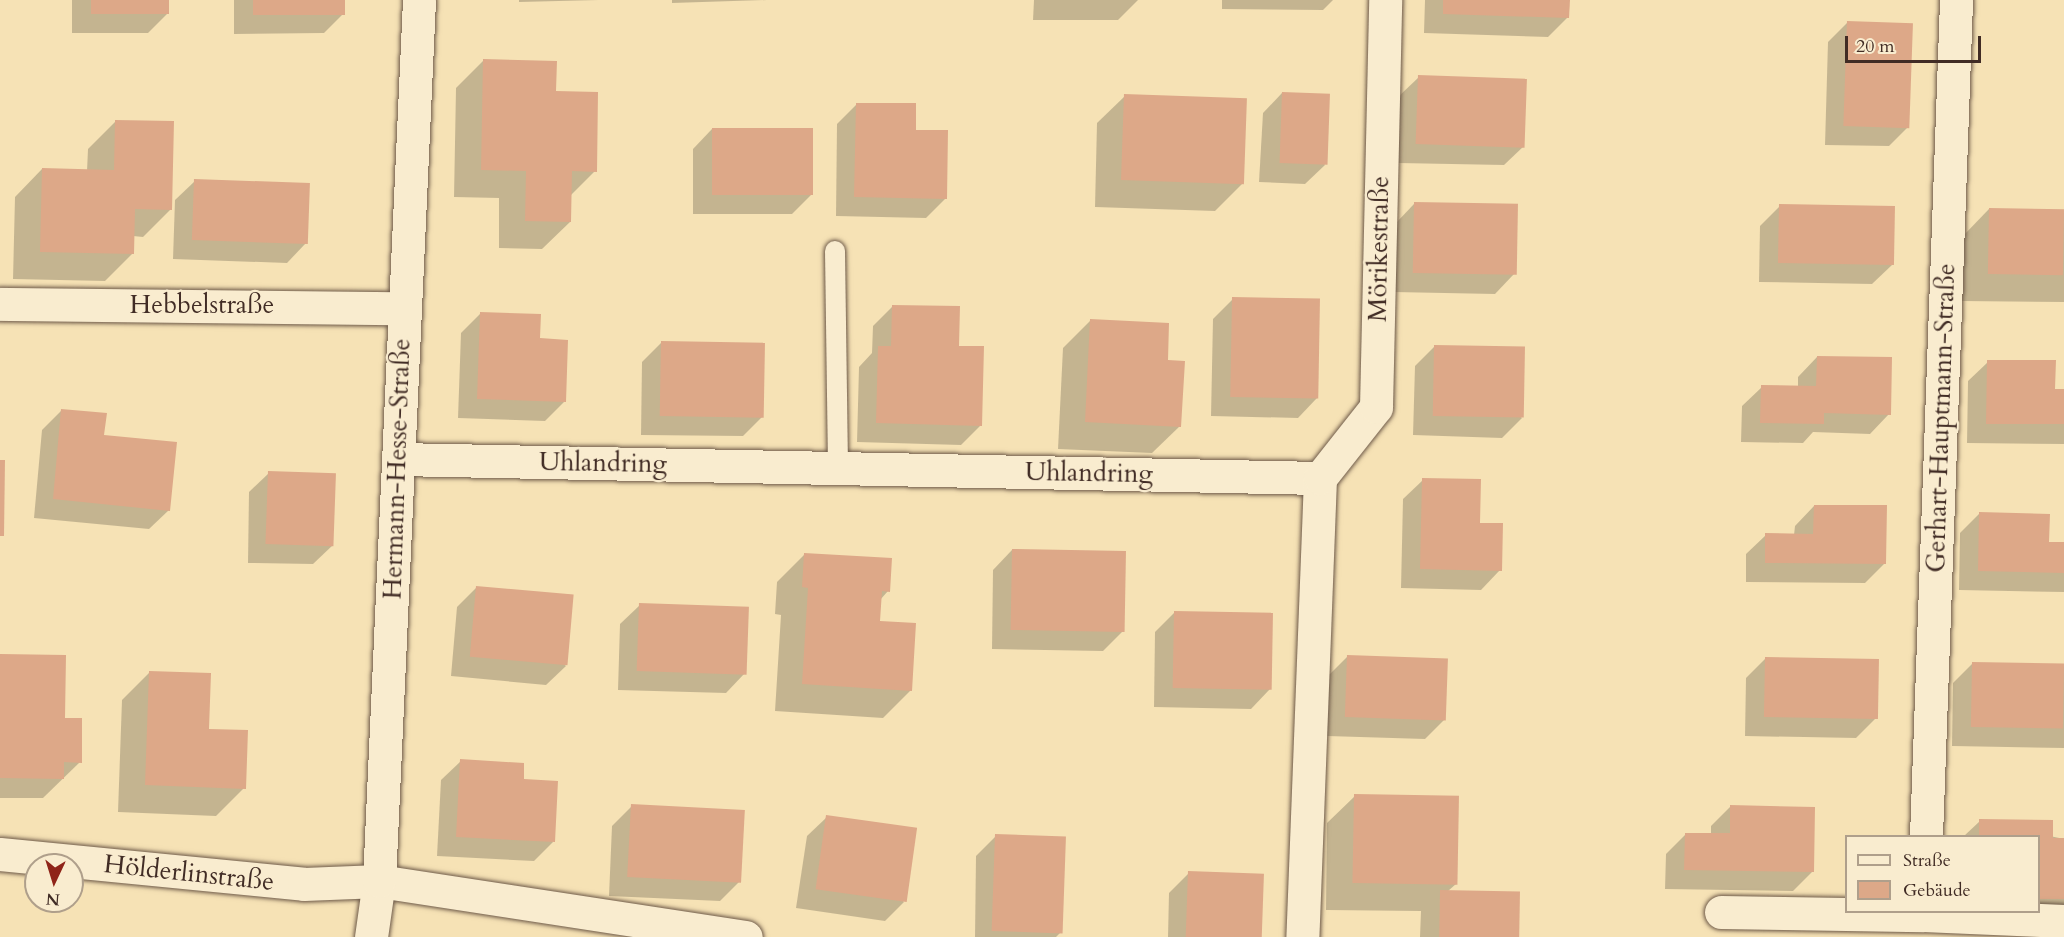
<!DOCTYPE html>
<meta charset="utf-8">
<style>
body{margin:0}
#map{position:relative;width:2064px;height:937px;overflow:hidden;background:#f6e2b5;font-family:Cardo,serif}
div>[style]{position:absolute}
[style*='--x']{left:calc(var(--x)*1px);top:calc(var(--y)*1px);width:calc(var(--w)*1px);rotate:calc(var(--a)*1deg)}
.shadow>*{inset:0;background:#0003}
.building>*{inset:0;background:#dda888;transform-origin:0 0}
.roads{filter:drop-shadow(0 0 2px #6e5a49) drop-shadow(0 0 2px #6e5a49)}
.service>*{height:20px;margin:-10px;padding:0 10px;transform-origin:10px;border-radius:10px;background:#f9eccf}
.minor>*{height:33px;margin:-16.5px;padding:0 16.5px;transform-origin:16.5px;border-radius:16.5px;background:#f9eccf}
span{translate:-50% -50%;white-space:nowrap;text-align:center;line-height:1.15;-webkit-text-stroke:4.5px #f9eccf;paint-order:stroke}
.street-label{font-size:26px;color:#412c25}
.legend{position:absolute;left:1845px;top:835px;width:195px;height:78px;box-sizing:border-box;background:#f9eccf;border:2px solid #af9f8b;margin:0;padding:8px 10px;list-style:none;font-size:18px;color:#412c25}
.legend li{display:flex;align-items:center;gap:12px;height:30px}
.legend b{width:30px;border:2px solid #af9f8b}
.north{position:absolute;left:24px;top:853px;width:60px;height:60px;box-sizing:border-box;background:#f9eccf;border:2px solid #af9f8b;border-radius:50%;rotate:184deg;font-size:16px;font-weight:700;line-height:24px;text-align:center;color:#412c25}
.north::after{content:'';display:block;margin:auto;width:21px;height:27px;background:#8f2418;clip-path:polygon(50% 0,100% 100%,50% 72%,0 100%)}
.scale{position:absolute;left:1845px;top:36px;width:136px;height:27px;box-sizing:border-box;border:3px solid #412c25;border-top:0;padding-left:8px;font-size:18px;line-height:21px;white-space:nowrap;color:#412c25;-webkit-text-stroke:4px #f9eccf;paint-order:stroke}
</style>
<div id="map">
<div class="shadow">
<div style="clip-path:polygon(72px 0,168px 0,168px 13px,148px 33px,72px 33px)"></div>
<div style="clip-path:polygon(234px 0,344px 0,344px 13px,324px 33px,234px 34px)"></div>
<div style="clip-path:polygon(519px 0,599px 0,519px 2px)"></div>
<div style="clip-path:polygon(672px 0,767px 0,672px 3px)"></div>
<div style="clip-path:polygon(1034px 0,1138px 0,1118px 20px,1033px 20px)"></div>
<div style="clip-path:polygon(1222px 0,1333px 0,1323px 10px,1222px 9px)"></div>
<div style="clip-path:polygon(1425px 0,1568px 0,1568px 17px,1548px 37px,1424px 33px)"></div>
<div style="clip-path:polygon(1847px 23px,1908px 127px,1889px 146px,1825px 145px,1828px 42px)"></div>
<div style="clip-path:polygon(483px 61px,555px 92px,595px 171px,570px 196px,570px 222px,542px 249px,499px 248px,499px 198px,454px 197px,456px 88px)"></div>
<div style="clip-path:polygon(1419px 77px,1524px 146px,1504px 165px,1398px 163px,1399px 96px)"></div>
<div style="clip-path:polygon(1282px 93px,1325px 165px,1305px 184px,1259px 182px,1263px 113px)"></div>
<div style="clip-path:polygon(1125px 96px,1242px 184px,1215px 211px,1095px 207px,1097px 123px)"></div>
<div style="clip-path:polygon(857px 104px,914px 131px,946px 198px,926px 218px,836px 216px,837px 124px)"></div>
<div style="clip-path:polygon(116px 121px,171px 209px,143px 237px,133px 236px,133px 253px,105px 281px,13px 279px,15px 197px,42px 169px,87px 171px,88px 149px)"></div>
<div style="clip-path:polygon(712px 129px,811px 195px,792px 214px,693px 214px,693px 149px)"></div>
<div style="clip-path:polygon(195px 181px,306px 243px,287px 263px,173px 259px,175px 200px)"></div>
<div style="clip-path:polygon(1414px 204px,1514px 274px,1495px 294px,1393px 292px,1395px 224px)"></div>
<div style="clip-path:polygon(1780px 206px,1892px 265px,1872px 284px,1759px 282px,1760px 226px)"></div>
<div style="clip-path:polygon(1989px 209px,2064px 211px,2064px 302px,1960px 301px,1962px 237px)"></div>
<div style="clip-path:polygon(1233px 299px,1317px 398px,1298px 418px,1211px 416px,1213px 319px)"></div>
<div style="clip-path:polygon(893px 306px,957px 347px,980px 426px,961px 445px,857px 442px,859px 367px,872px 353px,873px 326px)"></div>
<div style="clip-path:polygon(480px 314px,539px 340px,564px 402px,545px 421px,458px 418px,461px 333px)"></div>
<div style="clip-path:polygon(1091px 320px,1166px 361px,1180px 426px,1152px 453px,1058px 449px,1063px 348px)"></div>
<div style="clip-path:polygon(662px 342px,763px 416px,743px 436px,641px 435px,642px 362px)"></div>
<div style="clip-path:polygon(1435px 346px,1522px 418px,1502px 438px,1413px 435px,1415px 366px)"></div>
<div style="clip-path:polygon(1817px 357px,1889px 414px,1870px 434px,1813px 432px,1803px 443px,1741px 442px,1742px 406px,1762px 387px,1798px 387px,1798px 377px)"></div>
<div style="clip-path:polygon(1988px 362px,2054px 391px,2064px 391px,2064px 444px,1967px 443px,1968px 381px)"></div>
<div style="clip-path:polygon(62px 410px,103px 437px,169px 510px,149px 529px,34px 518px,42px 430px)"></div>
<div style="clip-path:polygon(269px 473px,333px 545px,313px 564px,248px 563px,249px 492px)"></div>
<div style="clip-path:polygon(1423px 480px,1478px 525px,1500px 570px,1481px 590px,1401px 588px,1403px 499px)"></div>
<div style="clip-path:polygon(1814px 506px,1885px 563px,1865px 583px,1746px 582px,1746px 554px,1766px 535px,1794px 535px,1795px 526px)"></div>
<div style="clip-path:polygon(1980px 513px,2047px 543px,2064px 544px,2064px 592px,1959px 590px,1960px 533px)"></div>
<div style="clip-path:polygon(1012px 550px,1123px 631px,1103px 651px,992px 649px,993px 570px)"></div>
<div style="clip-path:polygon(804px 555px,888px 591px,880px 600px,879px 622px,911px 690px,883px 718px,775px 711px,781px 615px,775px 614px,777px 582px)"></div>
<div style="clip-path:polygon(477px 587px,566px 666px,546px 685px,451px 676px,457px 607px)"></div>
<div style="clip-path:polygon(640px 605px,745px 673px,726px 693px,618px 690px,620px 624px)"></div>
<div style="clip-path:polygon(1174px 613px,1270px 689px,1251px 709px,1154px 707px,1155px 632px)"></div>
<div style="clip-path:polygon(0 656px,64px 719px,80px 762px,43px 798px,0 798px)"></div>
<div style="clip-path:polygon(1347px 657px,1445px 719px,1425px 739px,1327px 736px,1328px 676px)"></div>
<div style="clip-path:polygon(1766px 658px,1876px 718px,1856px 738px,1745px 736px,1746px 678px)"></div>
<div style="clip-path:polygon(1973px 663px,2064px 665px,2064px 748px,1952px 746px,1953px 683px)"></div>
<div style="clip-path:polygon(150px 672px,207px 730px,244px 788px,216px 816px,118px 812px,122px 700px)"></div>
<div style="clip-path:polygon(461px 761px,522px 781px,553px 842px,534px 861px,437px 856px,441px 780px)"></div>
<div style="clip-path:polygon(1355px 796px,1456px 884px,1448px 891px,1517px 937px,1420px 937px,1421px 911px,1326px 910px,1327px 823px)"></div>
<div style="clip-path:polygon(632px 806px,740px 881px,720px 901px,609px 896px,612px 826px)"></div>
<div style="clip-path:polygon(1731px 806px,1813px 871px,1793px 891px,1665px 889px,1666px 854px,1686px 834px,1711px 835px,1711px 826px)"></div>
<div style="clip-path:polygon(827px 817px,904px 902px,885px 921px,796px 908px,807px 836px)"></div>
<div style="clip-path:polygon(1980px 821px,2064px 839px,2064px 919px,2038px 912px,2038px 836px,1964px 836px)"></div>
<div style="clip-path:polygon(996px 836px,1062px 931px,1056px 937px,975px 937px,976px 856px)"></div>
<div style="clip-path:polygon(1189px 873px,1261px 937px,1168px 937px,1169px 893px)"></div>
</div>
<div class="building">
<div style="left:91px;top:0;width:78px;height:14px"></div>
<div style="left:253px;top:0;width:92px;height:15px"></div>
<div style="clip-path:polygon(1443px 0,1570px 0,1569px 18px,1443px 14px)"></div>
<div style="left:1847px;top:21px;width:66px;height:105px;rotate:2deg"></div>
<div style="clip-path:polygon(483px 59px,557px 61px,556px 91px,598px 92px,597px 172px,572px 171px,571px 222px,525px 221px,526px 171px,481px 170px)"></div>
<div style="left:1418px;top:75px;width:109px;height:69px;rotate:2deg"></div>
<div style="left:1282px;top:92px;width:48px;height:71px;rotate:2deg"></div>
<div style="left:1124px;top:94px;width:123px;height:86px;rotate:2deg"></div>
<div style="clip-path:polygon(856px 103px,916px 103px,916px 130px,948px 130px,947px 199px,854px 197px)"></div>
<div style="clip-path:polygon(115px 120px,174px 121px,172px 210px,135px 209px,134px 254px,40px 252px,42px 168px,114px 170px)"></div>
<div style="left:712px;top:128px;width:101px;height:67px"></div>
<div style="left:194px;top:179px;width:116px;height:61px;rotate:2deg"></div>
<div style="left:1414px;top:202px;width:104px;height:71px;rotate:1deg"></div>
<div style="left:1779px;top:204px;width:116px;height:59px;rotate:1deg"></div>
<div style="left:1989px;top:208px;width:75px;height:66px;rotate:1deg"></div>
<div style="left:1232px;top:297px;width:88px;height:100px;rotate:1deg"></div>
<div style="clip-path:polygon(892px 305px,960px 306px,959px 346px,984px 346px,982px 426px,876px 423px,878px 346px,891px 346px)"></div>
<div style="clip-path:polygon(480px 312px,541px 314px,540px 338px,568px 340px,566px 402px,477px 399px)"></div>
<div style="clip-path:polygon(1090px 319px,1169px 323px,1168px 360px,1185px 361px,1181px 427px,1085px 422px)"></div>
<div style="left:661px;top:341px;width:104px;height:75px;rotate:1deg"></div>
<div style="left:1434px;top:345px;width:91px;height:71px;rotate:1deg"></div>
<div style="clip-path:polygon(1817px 356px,1892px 357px,1891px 415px,1824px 413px,1824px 424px,1760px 423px,1761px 385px,1816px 386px)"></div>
<div style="clip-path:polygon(1987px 360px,2056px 360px,2055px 389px,2064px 389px,2064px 424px,1986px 424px)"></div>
<div style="clip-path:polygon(61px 409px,107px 413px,104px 435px,177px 442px,170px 511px,53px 499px)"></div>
<div style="clip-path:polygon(0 460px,5px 460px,4px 536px,0 536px)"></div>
<div style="left:268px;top:471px;width:68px;height:73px;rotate:2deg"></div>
<div style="clip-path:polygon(1422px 478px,1481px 479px,1480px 523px,1503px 523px,1502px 571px,1420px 569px)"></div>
<div style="clip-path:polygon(1814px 505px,1887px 505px,1886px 564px,1765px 563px,1765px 533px,1813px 534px)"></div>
<div style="clip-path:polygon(1979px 512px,2050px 514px,2049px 542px,2064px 542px,2064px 573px,1978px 571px)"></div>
<div style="left:1012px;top:549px;width:114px;height:81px;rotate:1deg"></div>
<div style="clip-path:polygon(804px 553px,892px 558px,890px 592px,882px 591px,880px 621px,916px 623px,912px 691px,802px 684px,808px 588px,802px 587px)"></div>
<div style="left:476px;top:586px;width:98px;height:71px;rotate:5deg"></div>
<div style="left:639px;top:603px;width:110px;height:68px;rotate:2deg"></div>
<div style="left:1174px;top:611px;width:99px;height:77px;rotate:1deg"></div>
<div style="clip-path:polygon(0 654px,66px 655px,65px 718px,82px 718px,82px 763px,64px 762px,64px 779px,0 778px)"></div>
<div style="left:1347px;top:655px;width:101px;height:62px;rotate:2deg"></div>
<div style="left:1765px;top:657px;width:114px;height:60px;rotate:1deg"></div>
<div style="left:1972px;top:662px;width:92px;height:65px;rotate:1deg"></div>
<div style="clip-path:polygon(149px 671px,211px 673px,209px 729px,248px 730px,246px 789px,145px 785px)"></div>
<div style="clip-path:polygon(460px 759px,524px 763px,524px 779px,558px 781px,555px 842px,456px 837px)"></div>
<div style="left:1354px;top:794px;width:105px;height:89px;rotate:1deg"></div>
<div style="left:631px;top:804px;width:114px;height:73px;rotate:3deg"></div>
<div style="clip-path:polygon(1730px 805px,1815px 807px,1814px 872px,1684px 870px,1685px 833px,1730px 833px)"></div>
<div style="left:826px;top:815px;width:92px;height:75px;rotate:8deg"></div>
<div style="clip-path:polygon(1979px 819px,2053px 820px,2053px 838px,2064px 838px,2064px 899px,2038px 899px,2038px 836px,1979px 836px)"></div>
<div style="left:995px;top:834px;width:71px;height:97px;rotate:2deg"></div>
<div style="left:1188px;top:871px;width:76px;height:66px;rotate:2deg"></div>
<div style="left:1440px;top:890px;width:80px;height:47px;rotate:1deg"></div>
</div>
<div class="roads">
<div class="service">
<div style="--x:835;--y:251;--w:217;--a:89.2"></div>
</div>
<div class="minor">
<div style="--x:0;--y:304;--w:403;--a:0.6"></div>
<div style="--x:398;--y:459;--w:922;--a:1.18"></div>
<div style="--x:1320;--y:478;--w:459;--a:92.2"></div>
<div style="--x:1320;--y:478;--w:90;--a:-51.7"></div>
<div style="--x:1376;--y:407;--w:407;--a:-88.7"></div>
<div style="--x:1926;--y:836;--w:837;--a:-87.94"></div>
<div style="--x:0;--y:854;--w:305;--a:5.6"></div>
<div style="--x:304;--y:884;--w:75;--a:-2.3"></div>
<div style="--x:379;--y:881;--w:371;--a:8.7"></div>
<div style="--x:1721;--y:912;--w:202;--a:0.9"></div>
<div style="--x:1923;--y:912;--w:3;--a:90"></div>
<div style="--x:1923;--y:915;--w:141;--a:2.4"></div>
<div style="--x:371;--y:937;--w:57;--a:-81.9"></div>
<div style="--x:379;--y:881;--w:882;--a:-87.4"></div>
</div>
</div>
<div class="street-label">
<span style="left:1379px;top:249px;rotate:-89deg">Mörikestraße</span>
<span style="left:202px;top:305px">Hebbelstraße</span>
<span style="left:1941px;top:418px;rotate:-88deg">Gerhart-Hauptmann-Straße</span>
<span style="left:603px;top:463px;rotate:1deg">Uhlandring</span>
<span style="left:397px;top:469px;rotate:-88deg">Hermann-Hesse-Straße</span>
<span style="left:1089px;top:473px;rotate:1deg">Uhlandring</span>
<span style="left:189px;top:873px;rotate:6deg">Hölderlinstraße</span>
</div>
<ul class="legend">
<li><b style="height:8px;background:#f9eccf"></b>Straße</li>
<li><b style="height:16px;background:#dda888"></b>Gebäude</li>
</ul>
<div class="north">N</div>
<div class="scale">20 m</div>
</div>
